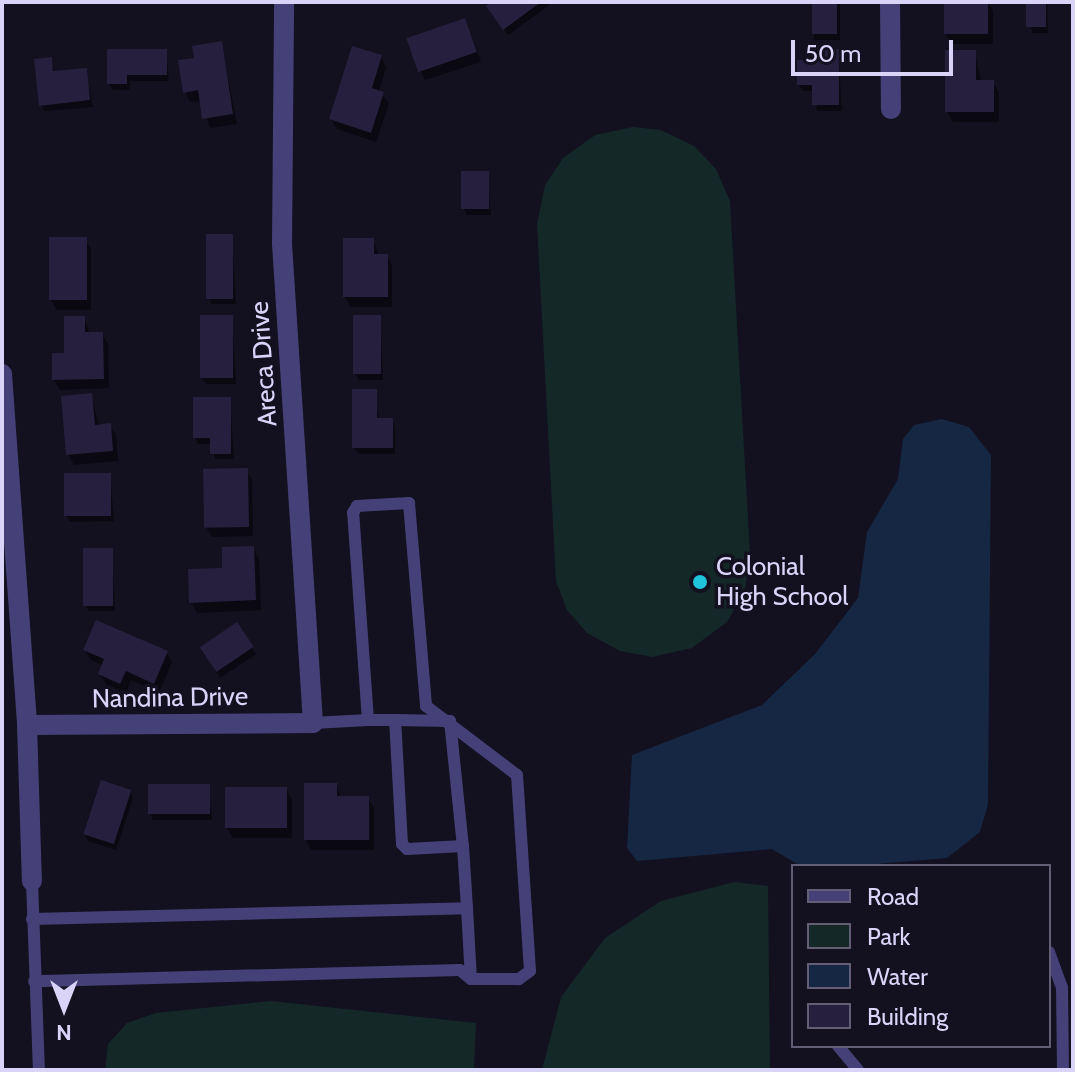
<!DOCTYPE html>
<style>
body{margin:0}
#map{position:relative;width:1075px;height:1072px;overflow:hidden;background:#13101f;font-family:Cabin,sans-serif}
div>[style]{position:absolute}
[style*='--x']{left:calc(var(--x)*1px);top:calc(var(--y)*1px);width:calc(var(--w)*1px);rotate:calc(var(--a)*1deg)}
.green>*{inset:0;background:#142828}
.water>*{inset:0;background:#162743}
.shadow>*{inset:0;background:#0007;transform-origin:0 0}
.building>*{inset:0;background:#261f3e;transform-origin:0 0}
.service>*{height:12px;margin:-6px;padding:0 6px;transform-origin:6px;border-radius:6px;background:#454178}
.minor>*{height:20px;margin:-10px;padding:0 10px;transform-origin:10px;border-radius:10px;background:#454178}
.dots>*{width:22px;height:22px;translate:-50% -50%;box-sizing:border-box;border:4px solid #13101f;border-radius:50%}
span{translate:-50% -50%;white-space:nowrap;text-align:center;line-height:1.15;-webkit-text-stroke:7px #13101f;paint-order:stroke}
.street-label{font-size:26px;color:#dad4f9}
.poi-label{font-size:26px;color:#dad4f9}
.left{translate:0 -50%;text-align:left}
.frame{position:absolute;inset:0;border:4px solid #dad4f9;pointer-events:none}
.legend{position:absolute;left:791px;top:864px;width:260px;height:184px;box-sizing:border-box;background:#13101f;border:2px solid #635e76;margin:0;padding:10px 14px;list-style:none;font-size:24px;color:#dad4f9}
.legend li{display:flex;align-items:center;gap:16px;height:40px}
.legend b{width:40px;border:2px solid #635e76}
.north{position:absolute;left:24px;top:968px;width:80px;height:80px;-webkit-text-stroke:6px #13101f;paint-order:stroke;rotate:180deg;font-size:22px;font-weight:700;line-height:32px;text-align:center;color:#dad4f9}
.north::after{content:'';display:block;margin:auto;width:28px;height:36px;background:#dad4f9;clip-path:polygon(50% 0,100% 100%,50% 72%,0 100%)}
.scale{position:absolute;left:791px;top:40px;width:162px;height:36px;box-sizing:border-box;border:4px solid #dad4f9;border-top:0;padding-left:10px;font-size:24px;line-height:28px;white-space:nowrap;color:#dad4f9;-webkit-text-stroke:6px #13101f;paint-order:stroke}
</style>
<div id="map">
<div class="green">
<div style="clip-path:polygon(633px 127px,661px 130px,694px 146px,716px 169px,730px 201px,750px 554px,745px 590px,727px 622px,692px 648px,652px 657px,620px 651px,587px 633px,567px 610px,556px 581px,537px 224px,545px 185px,563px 158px,595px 135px)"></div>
<div style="clip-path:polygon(734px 882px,768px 886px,770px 1070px,542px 1070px,561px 997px,605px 938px,661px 901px)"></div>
<div style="clip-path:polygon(271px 1001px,476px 1023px,474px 1070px,105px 1070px,108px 1044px,127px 1023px,156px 1013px)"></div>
</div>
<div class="water">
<div style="clip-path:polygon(942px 419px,969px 427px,991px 455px,988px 804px,980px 832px,947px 858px,853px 866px,799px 865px,772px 849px,637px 861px,627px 848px,632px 755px,762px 705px,815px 654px,858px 598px,867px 532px,898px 479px,903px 439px,914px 425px)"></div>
</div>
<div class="shadow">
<div style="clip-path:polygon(495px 2px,551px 2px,552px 3px,508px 35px,492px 13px)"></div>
<div style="left:814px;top:2px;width:26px;height:38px"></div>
<div style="clip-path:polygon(946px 2px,988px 2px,993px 11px,993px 44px,952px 44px,946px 34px)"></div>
<div style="clip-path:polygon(1028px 2px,1047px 2px,1048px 33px,1032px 33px)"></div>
<div style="clip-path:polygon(465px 20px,481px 62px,425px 80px,420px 70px)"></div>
<div style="clip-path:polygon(221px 43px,237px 124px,210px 128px,202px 101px,190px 102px,185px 92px)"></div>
<div style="clip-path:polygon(166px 51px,169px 81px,130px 81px,130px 90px,113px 90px,109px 84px)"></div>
<div style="clip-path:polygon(838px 51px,842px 111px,817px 111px,814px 91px,803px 91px,799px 85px)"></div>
<div style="clip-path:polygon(975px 52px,981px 82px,993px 82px,999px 92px,999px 122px,953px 122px,947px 111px)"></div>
<div style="clip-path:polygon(381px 57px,386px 67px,379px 92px,389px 103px,376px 142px,337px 129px,331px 119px)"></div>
<div style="clip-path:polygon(51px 59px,55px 73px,86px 70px,93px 107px,45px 111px,41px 105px)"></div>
<div style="clip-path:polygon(487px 173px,491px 215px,467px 215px,463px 208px)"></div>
<div style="clip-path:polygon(232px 236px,236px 304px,212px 304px,208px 298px)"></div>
<div style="clip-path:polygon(85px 239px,91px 249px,91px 310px,57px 310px,51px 300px)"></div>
<div style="clip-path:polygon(373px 240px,379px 256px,387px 256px,392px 266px,392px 307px,351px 307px,345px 297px)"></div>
<div style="clip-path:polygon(232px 317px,236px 384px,206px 384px,202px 378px)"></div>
<div style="clip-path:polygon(380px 317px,383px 380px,359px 380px,355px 374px)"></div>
<div style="clip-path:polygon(84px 318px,90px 334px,102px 334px,108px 344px,109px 388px,60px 390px,54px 380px)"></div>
<div style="clip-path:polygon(375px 391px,379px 420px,392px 420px,395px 427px,395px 454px,358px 454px,354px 447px)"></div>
<div style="clip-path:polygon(91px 395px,99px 426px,110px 425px,116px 435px,118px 461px,74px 465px,68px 454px)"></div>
<div style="clip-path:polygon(230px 399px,234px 459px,215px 459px,212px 444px,198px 444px,195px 437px)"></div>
<div style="clip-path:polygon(246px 470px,252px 480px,253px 536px,212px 537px,206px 527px)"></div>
<div style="clip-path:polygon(110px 475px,114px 521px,70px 522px,66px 515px)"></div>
<div style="clip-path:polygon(253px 548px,259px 559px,261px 610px,197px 613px,191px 602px)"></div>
<div style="clip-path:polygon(112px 550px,115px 611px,89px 611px,85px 605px)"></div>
<div style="left:237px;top:625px;width:35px;height:43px;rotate:57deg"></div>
<div style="clip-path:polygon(85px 650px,166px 652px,172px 662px,159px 693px,131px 680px,126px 693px,106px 684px,100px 674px,104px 666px,91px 660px)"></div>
<div style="clip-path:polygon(336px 785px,341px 798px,368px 798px,374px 808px,374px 850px,311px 850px,306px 840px)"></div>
<div style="clip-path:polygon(208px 786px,212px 820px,153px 820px,150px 813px)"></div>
<div style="clip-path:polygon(286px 789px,292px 799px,292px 838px,233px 838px,227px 828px)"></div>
<div style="clip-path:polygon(130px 791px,133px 798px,116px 850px,88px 841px,84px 834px)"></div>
</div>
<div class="building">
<div style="clip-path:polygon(491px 2px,541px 2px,503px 30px,486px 6px)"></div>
<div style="left:812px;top:2px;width:25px;height:32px"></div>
<div style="left:944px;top:2px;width:44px;height:32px"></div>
<div style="left:1026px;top:2px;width:20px;height:25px"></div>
<div style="left:465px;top:18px;width:36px;height:62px;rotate:71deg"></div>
<div style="clip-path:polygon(222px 41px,233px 114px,202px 119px,198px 90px,183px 93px,178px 60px,194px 58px,192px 46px)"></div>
<div style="clip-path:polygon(352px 46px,382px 55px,372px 88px,384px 92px,371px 133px,329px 119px)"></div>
<div style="clip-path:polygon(107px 49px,167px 49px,167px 75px,127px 75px,127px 84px,107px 84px)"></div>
<div style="clip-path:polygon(811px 49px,839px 49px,839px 105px,812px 105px,812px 85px,797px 85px,797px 60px,811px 60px)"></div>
<div style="clip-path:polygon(945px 50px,976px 50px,976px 80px,994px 80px,994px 112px,945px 112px)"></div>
<div style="clip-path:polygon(52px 57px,53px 71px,87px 68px,90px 100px,39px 106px,34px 59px)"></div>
<div style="left:461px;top:171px;width:28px;height:38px"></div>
<div style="left:206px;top:234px;width:27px;height:65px"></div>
<div style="left:49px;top:237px;width:38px;height:63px"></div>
<div style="clip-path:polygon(343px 238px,374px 238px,374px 254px,388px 254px,388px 297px,343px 297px)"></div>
<div style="left:233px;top:315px;width:63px;height:33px;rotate:90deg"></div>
<div style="left:353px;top:315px;width:28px;height:59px"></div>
<div style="clip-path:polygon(64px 316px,85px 316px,85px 332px,103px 332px,104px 379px,52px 380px,52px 353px,64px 353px)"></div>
<div style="clip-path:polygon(352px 389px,377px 389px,377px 418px,393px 418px,393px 448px,352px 448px)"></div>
<div style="clip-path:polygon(92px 393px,95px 425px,111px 423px,113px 451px,66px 455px,61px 396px)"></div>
<div style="clip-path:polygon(193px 397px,231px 397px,231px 454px,210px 454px,210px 438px,193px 438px)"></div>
<div style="left:248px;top:468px;width:59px;height:45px;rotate:89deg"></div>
<div style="left:111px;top:473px;width:43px;height:47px;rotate:90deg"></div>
<div style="clip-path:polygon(254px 546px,256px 600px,189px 603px,188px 569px,222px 568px,222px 547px)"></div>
<div style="left:83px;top:548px;width:30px;height:58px"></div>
<div style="clip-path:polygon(96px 620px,168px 651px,154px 684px,126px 671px,120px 684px,98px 674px,104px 659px,83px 650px)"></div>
<div style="left:237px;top:622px;width:30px;height:45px;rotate:56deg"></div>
<div style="left:101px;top:780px;width:32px;height:57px;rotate:18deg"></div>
<div style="clip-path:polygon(304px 783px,337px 783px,337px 796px,369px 796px,369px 840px,304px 840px)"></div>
<div style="left:148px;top:784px;width:62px;height:30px"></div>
<div style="left:225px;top:787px;width:62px;height:41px"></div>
</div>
<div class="service">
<div style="--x:395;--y:720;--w:55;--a:1"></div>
<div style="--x:450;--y:721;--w:126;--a:84.1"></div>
<div style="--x:313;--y:723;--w:55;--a:-3.1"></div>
<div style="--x:32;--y:881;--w:189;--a:87.9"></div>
<div style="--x:467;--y:908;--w:71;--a:86.8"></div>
<div style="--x:32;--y:919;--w:435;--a:-1.4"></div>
<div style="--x:467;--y:908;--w:62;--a:-93.7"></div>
<div style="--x:463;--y:846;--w:56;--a:176.9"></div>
<div style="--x:407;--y:849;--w:7;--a:-135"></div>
<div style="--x:402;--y:844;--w:124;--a:-93.2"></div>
<div style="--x:395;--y:720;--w:27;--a:180"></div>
<div style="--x:368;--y:720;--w:208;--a:-94.1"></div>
<div style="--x:353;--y:513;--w:8;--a:-60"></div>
<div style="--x:357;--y:506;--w:52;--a:-3.3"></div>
<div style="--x:409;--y:503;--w:204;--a:85.2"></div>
<div style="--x:426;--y:706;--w:114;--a:37.2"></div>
<div style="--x:517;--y:775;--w:196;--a:86.2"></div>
<div style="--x:530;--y:971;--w:14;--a:144"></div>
<div style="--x:519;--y:979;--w:48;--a:180"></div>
<div style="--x:471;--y:979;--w:14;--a:-141"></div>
<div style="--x:460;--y:970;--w:426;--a:178.5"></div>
<div style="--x:1049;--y:952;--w:37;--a:70"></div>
<div style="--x:1062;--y:987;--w:83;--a:89.3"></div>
<div style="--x:838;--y:1046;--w:31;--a:50"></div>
</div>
<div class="minor">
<div style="--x:890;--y:2;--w:107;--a:89.5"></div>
<div style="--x:2;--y:374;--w:352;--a:85.9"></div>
<div style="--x:27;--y:725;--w:156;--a:88.2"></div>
<div style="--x:27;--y:725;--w:286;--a:-0.4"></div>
<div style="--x:313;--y:723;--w:481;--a:-93.7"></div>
<div style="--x:282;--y:243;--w:241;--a:-89.5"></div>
</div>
<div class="dots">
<div style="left:700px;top:582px;background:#1fc3da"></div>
</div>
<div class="street-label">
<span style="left:264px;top:364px;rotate:-94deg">Areca Drive</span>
<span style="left:170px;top:698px;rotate:-1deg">Nandina Drive</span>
</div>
<div class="poi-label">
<span class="left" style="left:716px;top:582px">Colonial<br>High School</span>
</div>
<div class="frame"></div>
<ul class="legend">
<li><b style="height:10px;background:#454178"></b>Road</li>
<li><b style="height:22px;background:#142828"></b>Park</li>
<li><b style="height:22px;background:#162743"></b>Water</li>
<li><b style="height:22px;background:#261f3e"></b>Building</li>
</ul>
<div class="north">N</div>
<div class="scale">50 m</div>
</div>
